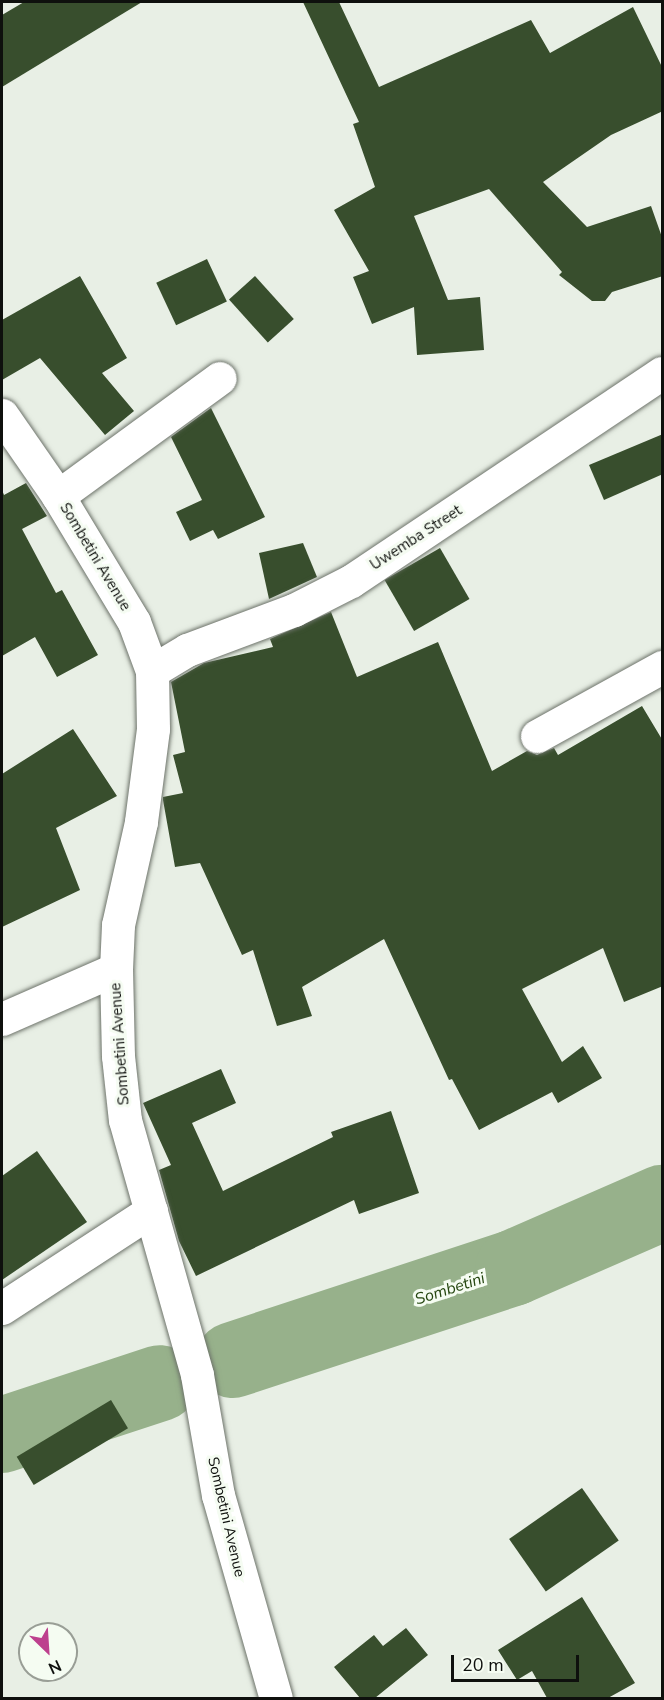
<!DOCTYPE html>
<style>
body{margin:0}
#map{position:relative;width:664px;height:1700px;overflow:hidden;background:#e8efe5;font-family:"Nunito Sans",sans-serif}
div>[style]{position:absolute}
[style*='--x']{left:calc(var(--x)*1px);top:calc(var(--y)*1px);width:calc(var(--w)*1px);rotate:calc(var(--a)*1deg)}
.river>*{height:76px;margin:-38px;padding:0 38px;transform-origin:38px;border-radius:38px;background:#97b18b}
.building>*{inset:0;background:#384e2d;transform-origin:0 0}
.roads{filter:drop-shadow(0 0 2px #6d736a) drop-shadow(0 0 2px #6d736a)}
.minor>*{height:33px;margin:-16.5px;padding:0 16.5px;transform-origin:16.5px;border-radius:16.5px;background:#fff}
span{translate:-50% -50%;white-space:nowrap;text-align:center;line-height:1.15;-webkit-text-stroke:6px #f5fcf2;paint-order:stroke}
.street-label{font-size:15px;color:#0e100d}
.water-label{font-size:16px;color:#23450e;font-style:italic}
.frame{position:absolute;inset:0;border:3px solid #0e100d;pointer-events:none}
.north{position:absolute;left:18px;top:1622px;width:60px;height:60px;box-sizing:border-box;background:#f5fcf2;border:2px solid #999e96;border-radius:50%;rotate:155deg;font-size:16px;font-weight:700;line-height:24px;text-align:center;color:#0e100d}
.north::after{content:'';display:block;margin:auto;width:21px;height:27px;background:#bd408e;clip-path:polygon(50% 0,100% 100%,50% 72%,0 100%)}
.scale{position:absolute;left:451px;top:1655px;width:128px;height:27px;box-sizing:border-box;border:3px solid #0e100d;border-top:0;padding-left:8px;font-size:18px;line-height:21px;white-space:nowrap;color:#0e100d;-webkit-text-stroke:4px #f5fcf2;paint-order:stroke}
</style>
<div id="map">
<div class="river">
<div style="--x:233;--y:1360;--w:295;--a:-18.2"></div>
<div style="--x:513;--y:1268;--w:163;--a:-23.6"></div>
<div style="--x:2;--y:1435;--w:166;--a:-18.2"></div>
</div>
<div class="building">
<div style="clip-path:polygon(24px 2px,142px 2px,2px 87px,2px 15px)"></div>
<div style="clip-path:polygon(303px 2px,339px 2px,379px 87px,531px 20px,550px 53px,633px 7px,663px 69px,663px 111px,611px 135px,543px 182px,587px 227px,651px 206px,663px 240px,663px 276px,612px 292px,605px 301px,592px 301px,559px 275px,562px 272px,489px 189px,414px 216px,448px 300px,480px 297px,484px 350px,417px 355px,414px 307px,372px 324px,353px 277px,369px 271px,334px 210px,375px 187px,353px 124px,359px 122px)"></div>
<div style="left:207px;top:259px;width:47px;height:56px;rotate:65deg"></div>
<div style="clip-path:polygon(80px 276px,127px 358px,102px 373px,134px 411px,105px 435px,40px 358px,2px 380px,2px 320px)"></div>
<div style="left:255px;top:276px;width:58px;height:35px;rotate:48deg"></div>
<div style="clip-path:polygon(211px 408px,265px 517px,218px 539px,213px 530px,190px 541px,176px 512px,202px 500px,171px 437px)"></div>
<div style="clip-path:polygon(663px 434px,663px 474px,604px 500px,589px 465px)"></div>
<div style="clip-path:polygon(26px 483px,47px 516px,22px 529px,56px 593px,62px 590px,98px 655px,57px 677px,35px 637px,2px 656px,2px 490px,4px 495px)"></div>
<div style="clip-path:polygon(303px 543px,317px 577px,269px 599px,259px 553px)"></div>
<div style="left:440px;top:548px;width:59px;height:64px;rotate:60deg"></div>
<div style="clip-path:polygon(331px 612px,357px 677px,438px 642px,492px 771px,527px 751px,537px 755px,554px 748px,558px 755px,642px 706px,663px 741px,663px 986px,624px 1002px,603px 948px,522px 989px,562px 1062px,583px 1046px,602px 1078px,558px 1103px,552px 1092px,479px 1130px,452px 1079px,449px 1080px,384px 939px,302px 987px,312px 1016px,277px 1026px,253px 950px,242px 955px,200px 863px,175px 867px,163px 800px,163px 797px,183px 793px,173px 755px,185px 752px,171px 682px,204px 663px,273px 647px,270px 639px)"></div>
<div style="clip-path:polygon(73px 729px,117px 796px,56px 828px,80px 890px,2px 927px,2px 774px)"></div>
<div style="clip-path:polygon(221px 1069px,236px 1103px,192px 1123px,223px 1191px,333px 1137px,331px 1132px,391px 1111px,419px 1193px,359px 1214px,354px 1200px,196px 1276px,179px 1241px,159px 1170px,171px 1165px,143px 1103px)"></div>
<div style="clip-path:polygon(37px 1151px,87px 1222px,2px 1280px,2px 1176px)"></div>
<div style="left:111px;top:1400px;width:33px;height:110px;rotate:59deg"></div>
<div style="left:582px;top:1488px;width:64px;height:89px;rotate:55deg"></div>
<div style="clip-path:polygon(582px 1597px,635px 1683px,608px 1698px,547px 1698px,532px 1671px,517px 1680px,498px 1650px)"></div>
<div style="clip-path:polygon(406px 1628px,428px 1655px,375px 1698px,360px 1698px,334px 1667px,374px 1635px,383px 1646px)"></div>
</div>
<div class="roads">
<div class="minor">
<div style="--x:2;--y:415;--w:98;--a:55.3"></div>
<div style="--x:58;--y:496;--w:147;--a:58.9"></div>
<div style="--x:134;--y:622;--w:52;--a:69.8"></div>
<div style="--x:152;--y:671;--w:58;--a:89"></div>
<div style="--x:153;--y:729;--w:94;--a:97.4"></div>
<div style="--x:141;--y:822;--w:106;--a:102.6"></div>
<div style="--x:118;--y:925;--w:44;--a:92.6"></div>
<div style="--x:116;--y:969;--w:87;--a:88.7"></div>
<div style="--x:118;--y:1056;--w:64;--a:83.8"></div>
<div style="--x:125;--y:1120;--w:265;--a:74.2"></div>
<div style="--x:197;--y:1375;--w:122;--a:80.1"></div>
<div style="--x:218;--y:1495;--w:211;--a:74.1"></div>
<div style="--x:58;--y:496;--w:200;--a:-36.1"></div>
<div style="--x:152;--y:671;--w:41;--a:-31"></div>
<div style="--x:187;--y:650;--w:114;--a:-20.5"></div>
<div style="--x:294;--y:610;--w:64;--a:-27"></div>
<div style="--x:351;--y:581;--w:374;--a:-33.8"></div>
<div style="--x:537;--y:736;--w:143;--a:-28.9"></div>
<div style="--x:2;--y:1019;--w:124;--a:-23.7"></div>
<div style="--x:2;--y:1308;--w:178;--a:-33.1"></div>
</div>
</div>
<div class="street-label">
<span style="left:416px;top:538px;rotate:-33deg">Uwemba Street</span>
<span style="left:95px;top:557px;rotate:59deg">Sombetini Avenue</span>
<span style="left:120px;top:1044px;rotate:-94deg">Sombetini Avenue</span>
<span style="left:226px;top:1517px;rotate:77deg">Sombetini Avenue</span>
</div>
<div class="water-label">
<span style="left:450px;top:1289px;rotate:-18deg">Sombetini</span>
</div>
<div class="frame"></div>
<div class="north">N</div>
<div class="scale">20 m</div>
</div>
